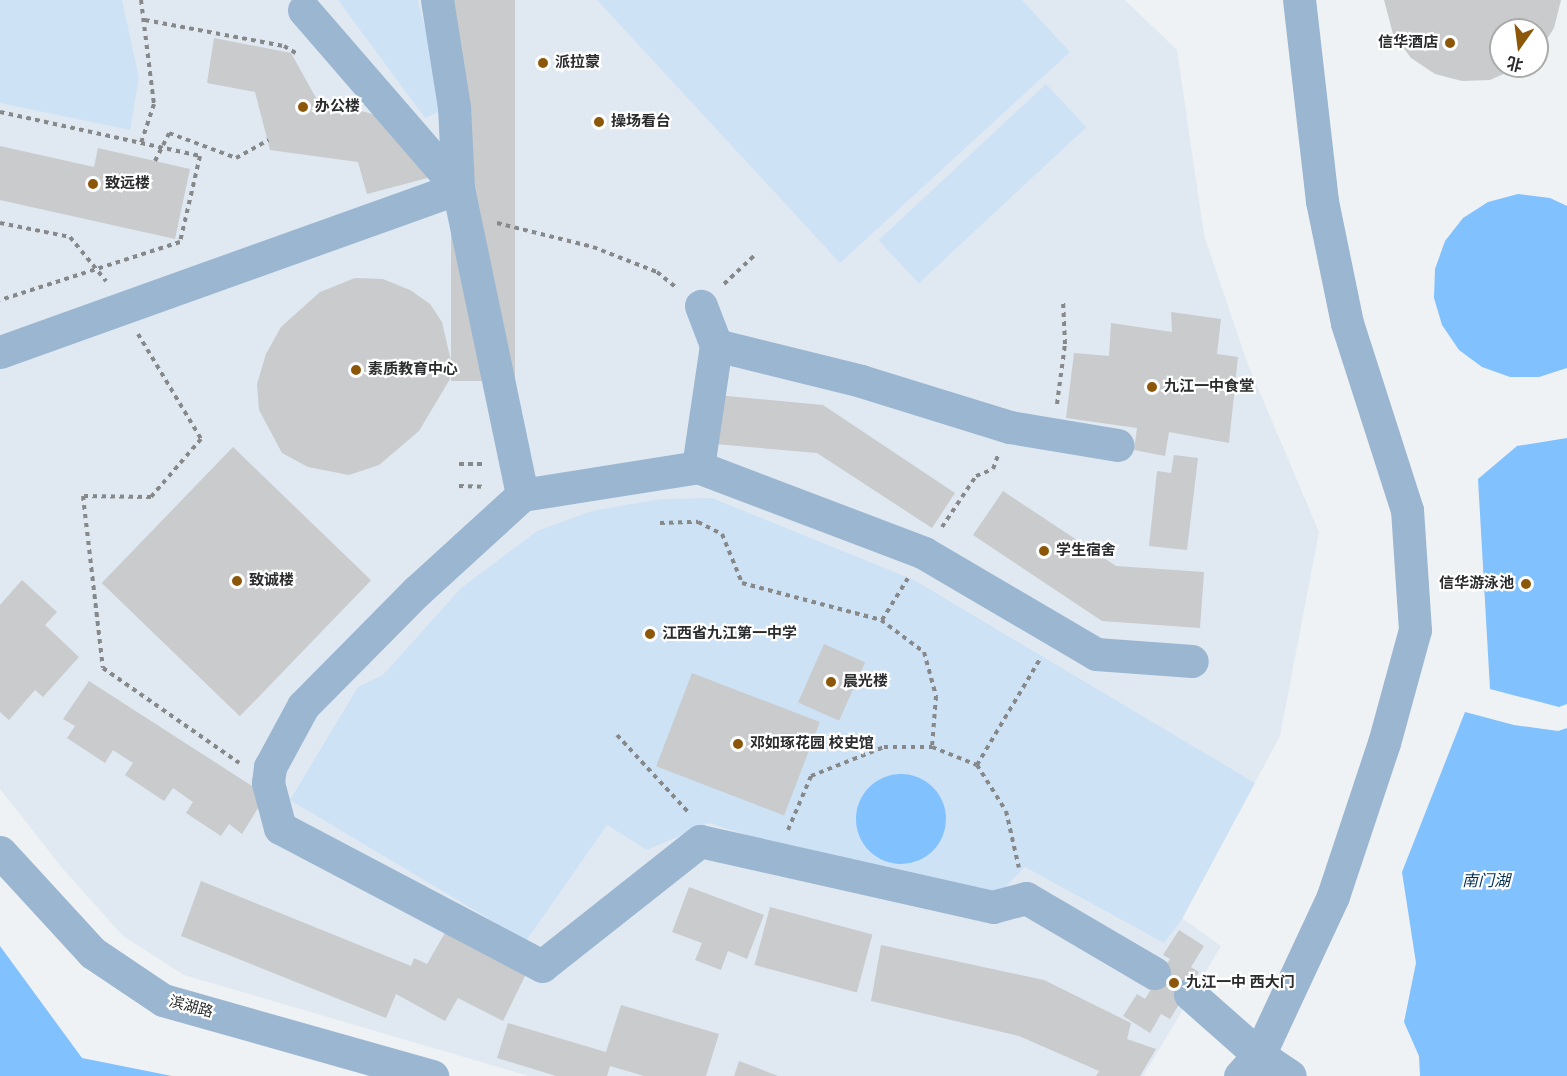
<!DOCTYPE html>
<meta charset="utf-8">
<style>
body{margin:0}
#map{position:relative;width:1567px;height:1076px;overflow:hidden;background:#eff2f4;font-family:"Times New Roman","Noto Sans SC",serif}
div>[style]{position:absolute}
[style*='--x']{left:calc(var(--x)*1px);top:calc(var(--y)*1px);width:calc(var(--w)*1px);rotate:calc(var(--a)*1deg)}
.built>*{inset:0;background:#e0e9f1}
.green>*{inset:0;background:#cee2f5;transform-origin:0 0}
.water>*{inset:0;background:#81c1fd}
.round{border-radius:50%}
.building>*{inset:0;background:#c9cbcd;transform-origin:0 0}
.minor-tunnel>*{height:33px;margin-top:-16.5px;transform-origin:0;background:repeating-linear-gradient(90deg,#c8cacc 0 33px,transparent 0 49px)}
.path>*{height:4px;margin-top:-2px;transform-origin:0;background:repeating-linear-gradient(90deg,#868889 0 4.5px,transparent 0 9px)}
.minor>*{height:33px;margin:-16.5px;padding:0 16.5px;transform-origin:16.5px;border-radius:16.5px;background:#9ab6d1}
.path-bridge>*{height:4px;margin-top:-2px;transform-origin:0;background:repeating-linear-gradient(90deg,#868889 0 4.5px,transparent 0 9px)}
.dots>*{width:16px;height:16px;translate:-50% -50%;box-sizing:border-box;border:3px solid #fff;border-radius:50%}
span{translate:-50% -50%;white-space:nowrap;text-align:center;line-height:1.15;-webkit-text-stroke:4.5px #fff;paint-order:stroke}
.poi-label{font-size:15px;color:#2b2c2d;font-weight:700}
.right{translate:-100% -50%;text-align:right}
.left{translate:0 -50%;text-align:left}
.street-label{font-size:15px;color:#2b2c2d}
.water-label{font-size:16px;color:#003055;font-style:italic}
.north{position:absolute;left:1489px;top:18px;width:60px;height:60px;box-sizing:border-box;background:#fff;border:2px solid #aaabab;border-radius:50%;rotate:194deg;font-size:16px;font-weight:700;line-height:24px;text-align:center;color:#2b2c2d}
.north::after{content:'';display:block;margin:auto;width:21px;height:27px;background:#8d570a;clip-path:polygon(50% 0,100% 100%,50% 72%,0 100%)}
</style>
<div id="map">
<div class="built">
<div style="clip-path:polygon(0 0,1125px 0,1177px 50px,1204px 235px,1247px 362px,1319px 532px,1280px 736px,1182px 918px,1221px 946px,1143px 1076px,529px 1076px,184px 975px,123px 936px,63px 869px,0 789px)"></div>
</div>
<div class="green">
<div style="clip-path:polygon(0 0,122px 0,139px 78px,130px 130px,0 103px)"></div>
<div style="clip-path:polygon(338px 0,418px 0,445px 109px,425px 118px)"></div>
<div style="clip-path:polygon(597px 0,1022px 0,1070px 52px,840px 263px)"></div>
<div style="left:1046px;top:84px;width:59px;height:229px;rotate:47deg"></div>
<div style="clip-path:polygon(712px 498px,914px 580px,1255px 783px,1182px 919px,1164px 943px,1025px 867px,993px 899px,831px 862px,709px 823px,647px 850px,607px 825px,526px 941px,290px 800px,358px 687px,383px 675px,461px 588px,537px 531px,592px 511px,661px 499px)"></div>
</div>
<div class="water">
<div style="clip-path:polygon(1518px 194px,1550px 198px,1567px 206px,1567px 368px,1539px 377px,1510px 377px,1482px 367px,1459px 350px,1442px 325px,1434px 298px,1435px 269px,1445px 241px,1463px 218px,1488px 202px)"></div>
<div style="clip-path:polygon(1567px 438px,1567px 704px,1559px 707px,1490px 689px,1478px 479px,1517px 446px)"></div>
<div style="clip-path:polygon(1465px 712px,1514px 725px,1558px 731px,1567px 728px,1567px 1076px,1420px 1076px,1419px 1056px,1404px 1022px,1416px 963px,1402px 872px)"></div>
<div class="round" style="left:856px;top:774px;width:90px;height:90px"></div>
<div style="clip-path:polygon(0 946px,82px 1058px,172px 1076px,0 1076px)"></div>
</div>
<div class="building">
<div style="left:451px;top:0;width:64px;height:381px"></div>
<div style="clip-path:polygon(1384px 0,1561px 0,1554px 28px,1537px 55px,1537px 30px,1501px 30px,1501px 66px,1522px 66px,1490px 80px,1462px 81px,1435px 74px,1411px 58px,1393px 34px)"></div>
<div style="clip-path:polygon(214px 38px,291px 53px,316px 98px,379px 116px,435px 176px,367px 194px,358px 162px,270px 150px,255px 92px,207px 83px)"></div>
<div style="clip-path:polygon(0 146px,94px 167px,98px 148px,190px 169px,175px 239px,0 200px)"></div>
<div style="clip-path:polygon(355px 278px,383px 279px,410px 290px,430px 304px,442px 322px,451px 361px,450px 379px,419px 431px,379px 465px,349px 475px,308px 467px,282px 453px,259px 410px,257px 384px,266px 354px,281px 327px,320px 292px)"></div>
<div style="clip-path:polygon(1171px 312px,1221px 319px,1217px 354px,1238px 357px,1229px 443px,1169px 432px,1165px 456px,1134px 450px,1137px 428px,1066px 418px,1074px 353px,1109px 356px,1111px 323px,1172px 332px)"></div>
<div style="clip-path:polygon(717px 395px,823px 405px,955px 493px,932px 528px,817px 453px,715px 444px)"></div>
<div style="left:233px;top:447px;width:192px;height:189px;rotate:44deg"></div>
<div style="clip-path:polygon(1174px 455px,1198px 458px,1187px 550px,1149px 546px,1157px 471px,1171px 473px)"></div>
<div style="clip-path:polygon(1003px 491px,1116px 566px,1204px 572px,1200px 628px,1102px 621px,973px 535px)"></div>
<div style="clip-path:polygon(22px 580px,57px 612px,45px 625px,79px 657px,43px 697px,35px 690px,9px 720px,0 712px,0 605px)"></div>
<div style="left:824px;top:644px;width:45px;height:64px;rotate:24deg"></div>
<div style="left:692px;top:673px;width:137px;height:100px;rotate:21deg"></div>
<div style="clip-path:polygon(89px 681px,266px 795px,242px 834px,229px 824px,221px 836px,186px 813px,193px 802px,173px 788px,164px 801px,125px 775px,133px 763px,113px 750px,105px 763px,67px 738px,75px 726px,63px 719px)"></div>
<div style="clip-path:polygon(201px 881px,411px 966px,414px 958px,427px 964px,446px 931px,527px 972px,503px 1021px,458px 998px,445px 1021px,396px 994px,386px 1018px,181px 936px)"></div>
<div style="clip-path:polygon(689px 887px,764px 915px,747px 959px,728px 951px,721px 970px,695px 960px,702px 943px,672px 932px)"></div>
<div style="left:770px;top:907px;width:106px;height:60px;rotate:15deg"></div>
<div style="clip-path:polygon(1179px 930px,1204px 946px,1191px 967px,1199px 972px,1170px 1019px,1161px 1014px,1150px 1033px,1123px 1016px,1137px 994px,1145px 999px,1170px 959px,1163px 955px)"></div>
<div style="clip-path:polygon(881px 945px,1044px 980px,1131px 1023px,1127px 1039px,1156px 1049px,1140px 1076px,1096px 1076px,1099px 1071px,1019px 1036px,871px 1001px)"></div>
<div style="clip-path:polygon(621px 1005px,719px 1034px,706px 1076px,644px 1076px,610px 1066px,607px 1076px,556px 1076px,497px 1058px,508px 1023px,606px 1052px)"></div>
<div style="clip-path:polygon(739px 1061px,778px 1076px,734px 1076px)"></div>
</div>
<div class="minor-tunnel">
<div style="--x:1154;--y:973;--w:42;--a:30.3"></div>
</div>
<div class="path">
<div style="--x:141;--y:0;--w:105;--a:82.9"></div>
<div style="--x:154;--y:104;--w:41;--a:108.4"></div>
<div style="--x:145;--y:20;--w:141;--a:10.6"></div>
<div style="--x:284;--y:46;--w:17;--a:31"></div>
<div style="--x:0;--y:112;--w:205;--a:12.4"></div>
<div style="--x:200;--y:156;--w:88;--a:103.1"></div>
<div style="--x:180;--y:242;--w:189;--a:162.1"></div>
<div style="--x:0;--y:223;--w:71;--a:11.3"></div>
<div style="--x:70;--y:237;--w:57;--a:50.7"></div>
<div style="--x:497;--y:223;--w:99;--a:14"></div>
<div style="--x:593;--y:247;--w:69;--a:21.3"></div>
<div style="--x:657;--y:272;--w:26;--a:39"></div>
<div style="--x:724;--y:284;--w:44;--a:-43.2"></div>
<div style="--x:138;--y:334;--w:122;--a:59"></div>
<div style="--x:201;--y:439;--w:77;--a:130.8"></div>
<div style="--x:151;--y:497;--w:68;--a:-179.2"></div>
<div style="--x:83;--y:496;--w:173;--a:83.4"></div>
<div style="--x:103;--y:668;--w:166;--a:34.9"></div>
<div style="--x:1057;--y:404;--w:61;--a:-82.4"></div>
<div style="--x:1065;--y:344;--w:44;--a:-92.6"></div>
<div style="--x:459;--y:464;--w:26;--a:0"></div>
<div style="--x:459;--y:486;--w:25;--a:2"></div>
<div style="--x:660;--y:523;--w:38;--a:-2"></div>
<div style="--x:698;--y:522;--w:27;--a:27"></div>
<div style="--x:722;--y:534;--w:53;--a:67.8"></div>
<div style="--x:742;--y:583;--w:144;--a:14.9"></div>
<div style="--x:881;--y:620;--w:54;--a:36.7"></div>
<div style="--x:924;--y:652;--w:46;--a:74.7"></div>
<div style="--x:936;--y:696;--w:51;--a:94.5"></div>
<div style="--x:942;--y:527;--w:61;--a:-56.3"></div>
<div style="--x:976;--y:476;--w:18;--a:-22"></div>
<div style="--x:993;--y:469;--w:15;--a:-70"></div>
<div style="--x:882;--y:620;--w:49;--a:-58.2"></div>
<div style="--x:617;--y:735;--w:106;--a:47.3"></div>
<div style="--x:977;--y:765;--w:126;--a:-59.3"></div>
<div style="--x:788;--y:830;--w:59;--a:-66.9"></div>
<div style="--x:811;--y:776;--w:79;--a:-21.7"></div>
<div style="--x:884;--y:747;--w:48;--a:0"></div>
<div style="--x:932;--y:747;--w:48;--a:21.8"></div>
<div style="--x:977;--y:765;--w:54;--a:57.8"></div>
<div style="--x:1006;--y:811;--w:58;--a:77.2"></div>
</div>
<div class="minor">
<div style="--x:304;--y:10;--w:235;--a:49.1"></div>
<div style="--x:458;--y:188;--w:81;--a:-92.8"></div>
<div style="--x:454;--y:107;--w:108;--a:-99"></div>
<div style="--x:716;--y:345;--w:149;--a:13.9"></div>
<div style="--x:861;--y:381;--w:156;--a:17.2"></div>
<div style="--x:1010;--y:427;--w:109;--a:9.5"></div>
<div style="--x:0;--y:352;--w:486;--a:-19.7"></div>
<div style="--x:458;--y:188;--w:314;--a:78.2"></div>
<div style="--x:698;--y:467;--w:123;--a:-81.6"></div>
<div style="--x:716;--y:345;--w:42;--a:-111"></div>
<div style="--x:0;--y:852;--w:137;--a:47.4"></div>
<div style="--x:93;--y:953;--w:84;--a:33.9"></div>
<div style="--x:163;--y:1000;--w:280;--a:15.8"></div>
<div style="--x:1154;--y:973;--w:148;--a:-149.6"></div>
<div style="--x:1026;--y:898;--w:34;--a:165"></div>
<div style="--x:993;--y:907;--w:300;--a:-167.3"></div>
<div style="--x:700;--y:841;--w:201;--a:141.7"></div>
<div style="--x:542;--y:966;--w:296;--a:-152.2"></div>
<div style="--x:280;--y:828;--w:47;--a:-104.9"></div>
<div style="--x:268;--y:783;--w:16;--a:-83"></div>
<div style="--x:270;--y:767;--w:69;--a:-61.6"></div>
<div style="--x:303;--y:706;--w:162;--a:-45.3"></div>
<div style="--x:417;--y:591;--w:142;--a:-42.4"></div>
<div style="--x:522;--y:495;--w:178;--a:-9"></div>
<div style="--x:698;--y:467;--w:242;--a:20.8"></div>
<div style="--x:924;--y:553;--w:199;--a:30.4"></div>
<div style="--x:1096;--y:654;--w:96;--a:4.2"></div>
<div style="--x:1190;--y:994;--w:92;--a:41.5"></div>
<div style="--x:1259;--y:1055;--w:175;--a:-65"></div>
<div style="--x:1333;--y:896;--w:161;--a:-71.6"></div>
<div style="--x:1384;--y:743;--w:117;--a:-74.7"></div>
<div style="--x:1415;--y:630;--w:120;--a:-93.8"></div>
<div style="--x:1407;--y:510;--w:196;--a:-107.8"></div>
<div style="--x:1347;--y:323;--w:125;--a:-101.6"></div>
<div style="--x:1322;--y:201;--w:202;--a:-96.5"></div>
<div style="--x:1240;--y:1076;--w:28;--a:-48"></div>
<div style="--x:1259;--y:1055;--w:37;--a:34"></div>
</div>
<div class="path-bridge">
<div style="--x:155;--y:161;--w:31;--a:-63"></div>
<div style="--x:169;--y:133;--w:72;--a:20.5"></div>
<div style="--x:236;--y:158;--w:37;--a:-29"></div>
</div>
<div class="dots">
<div style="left:1450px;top:43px;background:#8d570a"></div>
<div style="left:543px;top:63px;background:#8d570a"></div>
<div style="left:303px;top:107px;background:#8d570a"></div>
<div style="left:599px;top:122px;background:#8d570a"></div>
<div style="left:93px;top:184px;background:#8d570a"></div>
<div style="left:356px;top:370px;background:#8d570a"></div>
<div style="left:1152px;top:387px;background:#8d570a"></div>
<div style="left:1044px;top:551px;background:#8d570a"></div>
<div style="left:237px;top:581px;background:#8d570a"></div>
<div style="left:1526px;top:584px;background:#8d570a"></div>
<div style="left:650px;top:634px;background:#8d570a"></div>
<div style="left:831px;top:682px;background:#8d570a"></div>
<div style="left:738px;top:744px;background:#8d570a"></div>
<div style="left:1174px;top:983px;background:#8d570a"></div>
</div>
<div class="poi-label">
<span class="right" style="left:1438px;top:43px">信华酒店</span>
<span class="left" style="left:555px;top:63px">派拉蒙</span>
<span class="left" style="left:315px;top:107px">办公楼</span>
<span class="left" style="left:611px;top:122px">操场看台</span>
<span class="left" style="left:105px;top:184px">致远楼</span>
<span class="left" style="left:368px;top:370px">素质教育中心</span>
<span class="left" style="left:1164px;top:387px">九江一中食堂</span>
<span class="left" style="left:1056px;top:551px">学生宿舍</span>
<span class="left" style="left:249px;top:581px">致诚楼</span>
<span class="right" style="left:1514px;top:584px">信华游泳池</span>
<span class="left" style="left:662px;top:634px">江西省九江第一中学</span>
<span class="left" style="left:843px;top:682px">晨光楼</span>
<span class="left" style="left:750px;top:744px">邓如琢花园 校史馆</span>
<span class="left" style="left:1186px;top:983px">九江一中 西大门</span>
</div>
<div class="street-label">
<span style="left:191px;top:1007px;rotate:15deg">滨湖路</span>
</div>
<div class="water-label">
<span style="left:1486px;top:881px">南门湖</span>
</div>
<div class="north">北</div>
</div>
